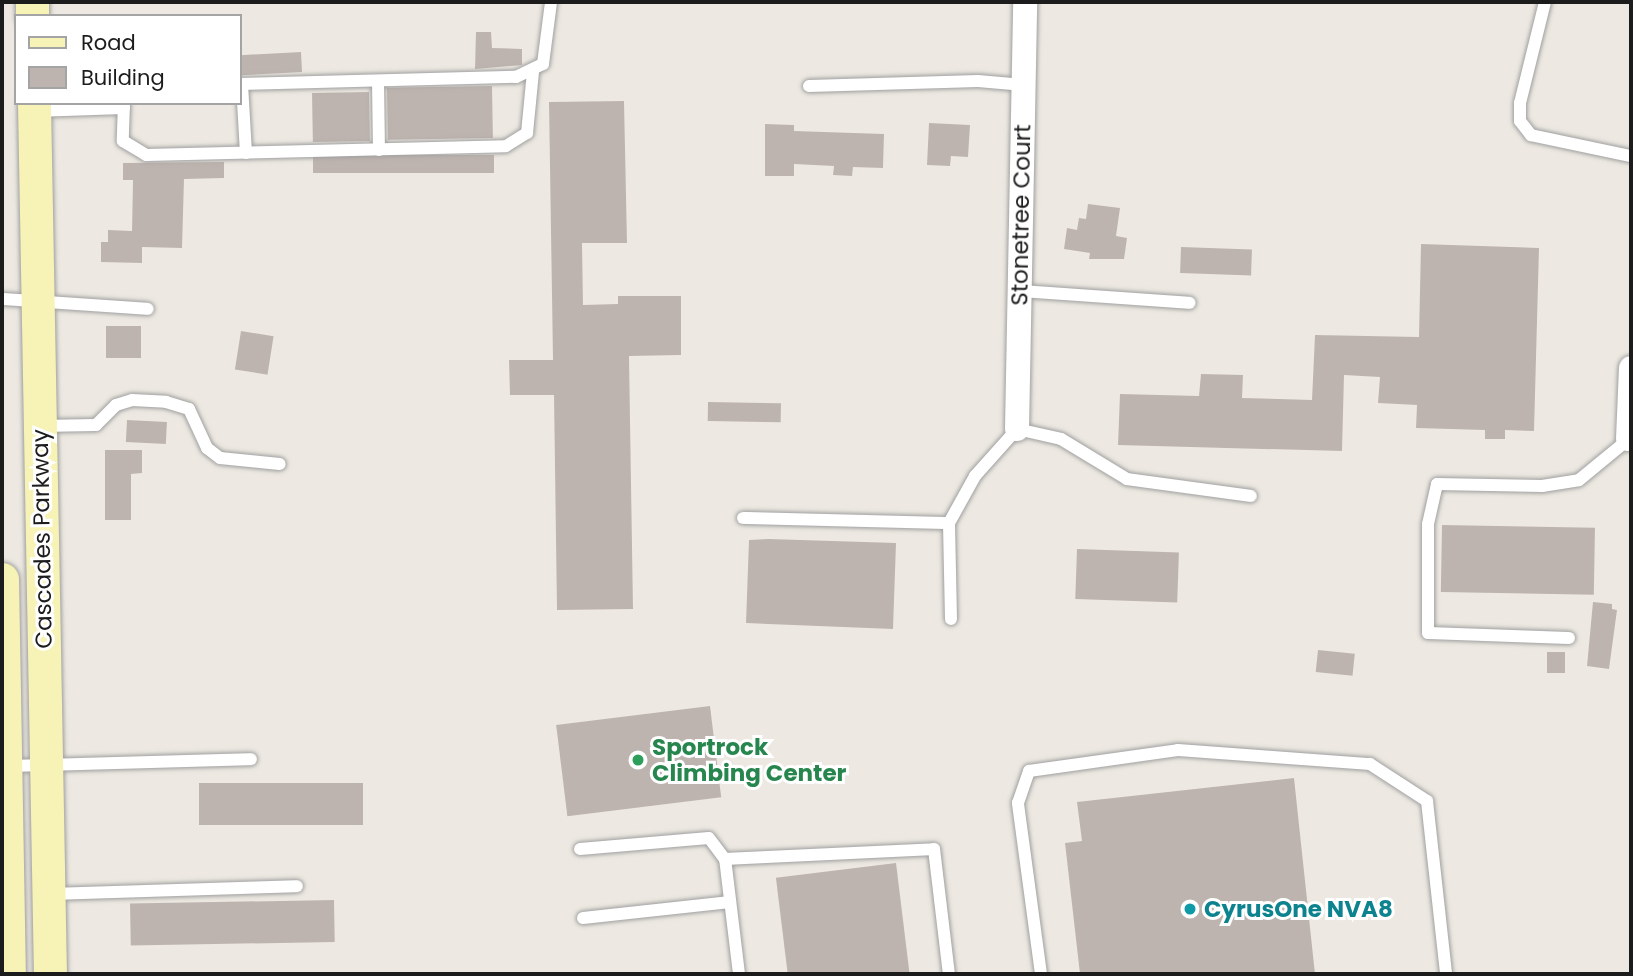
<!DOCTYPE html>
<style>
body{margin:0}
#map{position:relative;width:1633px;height:976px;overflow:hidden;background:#ede9e2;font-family:Poppins,sans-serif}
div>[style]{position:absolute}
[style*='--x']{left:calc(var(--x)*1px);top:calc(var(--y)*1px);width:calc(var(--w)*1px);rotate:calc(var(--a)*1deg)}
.building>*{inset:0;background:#beb4af;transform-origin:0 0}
.roads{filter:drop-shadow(0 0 2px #a0a0a0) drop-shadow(0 0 2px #a0a0a0)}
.lane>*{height:12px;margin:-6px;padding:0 6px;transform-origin:6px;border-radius:6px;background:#fff}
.street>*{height:24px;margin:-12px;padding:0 12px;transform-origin:12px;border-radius:12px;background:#fff}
.secondary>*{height:33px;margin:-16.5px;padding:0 16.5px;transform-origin:16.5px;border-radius:16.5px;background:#f7f3b7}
.dots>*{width:19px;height:19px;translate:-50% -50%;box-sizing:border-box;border:4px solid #fff;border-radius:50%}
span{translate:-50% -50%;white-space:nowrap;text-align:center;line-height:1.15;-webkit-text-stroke:6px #fff;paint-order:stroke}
.street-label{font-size:23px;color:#1c1c1c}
.leisure-label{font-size:23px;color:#27864d;font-weight:700}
.left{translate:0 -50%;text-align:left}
.culture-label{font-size:23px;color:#0d838f;font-weight:700}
.frame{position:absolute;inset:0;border:4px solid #1c1c1c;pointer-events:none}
.legend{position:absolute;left:14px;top:14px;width:228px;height:91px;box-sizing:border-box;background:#fff;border:2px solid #a4a4a4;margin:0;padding:9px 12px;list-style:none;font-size:21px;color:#1c1c1c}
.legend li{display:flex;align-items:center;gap:14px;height:35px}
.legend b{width:35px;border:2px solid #a4a4a4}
</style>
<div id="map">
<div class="building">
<div style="clip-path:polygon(476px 32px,491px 32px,492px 48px,522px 49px,522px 65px,475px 69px)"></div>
<div style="left:301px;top:52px;width:20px;height:61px;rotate:87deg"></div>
<div style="left:492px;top:86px;width:52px;height:105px;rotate:89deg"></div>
<div style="left:369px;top:92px;width:49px;height:57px;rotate:89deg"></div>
<div style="clip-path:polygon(624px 101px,627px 243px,582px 243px,583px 305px,618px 304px,618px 296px,681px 296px,681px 355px,629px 356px,633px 609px,557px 610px,554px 395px,510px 395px,509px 360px,553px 360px,549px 102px)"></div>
<div style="clip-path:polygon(929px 123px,970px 125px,968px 157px,951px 156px,950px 166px,927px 165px)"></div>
<div style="clip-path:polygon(765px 124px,794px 125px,794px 131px,884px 134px,883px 168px,853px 167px,852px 176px,833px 175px,834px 166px,794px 164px,794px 176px,765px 176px)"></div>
<div style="left:494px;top:155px;width:18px;height:181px;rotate:90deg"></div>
<div style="clip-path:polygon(224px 162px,224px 178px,184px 179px,182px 248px,142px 247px,142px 263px,101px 262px,101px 242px,108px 242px,108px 230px,132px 231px,133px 180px,123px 180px,123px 163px)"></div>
<div style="clip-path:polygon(1088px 204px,1120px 208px,1116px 236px,1127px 238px,1124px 259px,1089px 259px,1090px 253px,1064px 249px,1067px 228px,1077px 230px,1079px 218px,1086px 219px)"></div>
<div style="clip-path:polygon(1421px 244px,1539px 248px,1534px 431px,1505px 430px,1505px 439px,1485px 439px,1485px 430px,1416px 428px,1417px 405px,1378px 403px,1380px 377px,1344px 375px,1342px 451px,1118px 445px,1120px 394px,1199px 396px,1201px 374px,1243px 375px,1242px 398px,1312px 400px,1315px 335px,1419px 337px)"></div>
<div style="left:1181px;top:247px;width:71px;height:26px;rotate:2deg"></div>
<div style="left:106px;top:326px;width:35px;height:32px"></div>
<div style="left:241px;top:331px;width:33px;height:39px;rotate:9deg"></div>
<div style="left:708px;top:402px;width:73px;height:19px;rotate:1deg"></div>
<div style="left:127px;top:420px;width:40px;height:22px;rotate:3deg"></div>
<div style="clip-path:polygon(105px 450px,142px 450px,142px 473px,131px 474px,131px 520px,105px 520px)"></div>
<div style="left:1442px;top:525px;width:153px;height:67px;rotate:1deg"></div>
<div style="clip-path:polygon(769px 539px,896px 543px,893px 629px,746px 623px,749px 540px)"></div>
<div style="left:1077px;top:549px;width:102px;height:50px;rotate:2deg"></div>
<div style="clip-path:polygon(1593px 602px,1612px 604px,1612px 609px,1617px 610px,1609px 669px,1587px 666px)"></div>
<div style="left:1318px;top:650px;width:37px;height:22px;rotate:6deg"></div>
<div style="left:1547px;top:652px;width:18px;height:21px"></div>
<div style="left:710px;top:706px;width:92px;height:155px;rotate:83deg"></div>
<div style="clip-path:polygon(1294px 778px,1315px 974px,1080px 974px,1065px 843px,1082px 841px,1077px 802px)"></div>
<div style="left:363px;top:783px;width:42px;height:164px;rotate:90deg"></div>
<div style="left:896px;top:863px;width:112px;height:121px;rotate:83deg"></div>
<div style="left:334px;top:900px;width:42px;height:204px;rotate:89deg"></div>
</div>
<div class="roads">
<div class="lane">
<div style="--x:1545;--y:2;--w:104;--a:103.9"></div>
<div style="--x:1520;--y:103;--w:18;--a:90"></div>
<div style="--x:1520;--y:121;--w:18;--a:52"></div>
<div style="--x:1531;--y:135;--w:102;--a:11.9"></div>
<div style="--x:378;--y:81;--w:69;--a:89.2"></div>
<div style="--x:240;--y:84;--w:276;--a:-1.5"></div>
<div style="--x:516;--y:77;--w:30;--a:-26"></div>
<div style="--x:543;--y:64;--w:63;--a:-82.6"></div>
<div style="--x:242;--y:84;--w:69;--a:86.7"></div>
<div style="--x:809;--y:86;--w:169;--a:-1.7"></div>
<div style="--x:978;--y:81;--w:46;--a:5"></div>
<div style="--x:124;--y:103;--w:38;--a:92"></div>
<div style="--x:123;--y:141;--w:27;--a:31"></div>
<div style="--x:146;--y:155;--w:360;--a:-1.4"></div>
<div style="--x:506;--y:146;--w:25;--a:-32"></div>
<div style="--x:527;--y:133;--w:61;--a:-84.4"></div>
<div style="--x:34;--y:111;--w:90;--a:-1.9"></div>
<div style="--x:1020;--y:291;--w:170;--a:4"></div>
<div style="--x:2;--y:299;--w:146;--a:3.9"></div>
<div style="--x:40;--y:426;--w:56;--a:-1"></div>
<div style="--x:96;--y:425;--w:28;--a:-45"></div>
<div style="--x:116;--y:405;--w:17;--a:-17"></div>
<div style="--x:132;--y:400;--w:34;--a:3"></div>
<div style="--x:166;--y:402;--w:24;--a:17"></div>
<div style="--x:189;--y:409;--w:43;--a:65.2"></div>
<div style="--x:207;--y:448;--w:16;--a:38"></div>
<div style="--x:220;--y:458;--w:60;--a:5.7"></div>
<div style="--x:743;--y:518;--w:206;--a:1.4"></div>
<div style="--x:951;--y:619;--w:96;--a:-91.2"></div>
<div style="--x:949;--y:523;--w:54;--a:-61"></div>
<div style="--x:975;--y:476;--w:63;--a:-48.2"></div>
<div style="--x:1017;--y:429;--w:45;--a:12.8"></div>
<div style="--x:1061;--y:439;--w:77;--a:31.2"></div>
<div style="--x:1127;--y:479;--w:125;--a:7.8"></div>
<div style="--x:1569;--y:638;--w:141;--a:-178"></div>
<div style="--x:1428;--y:633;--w:109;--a:-90"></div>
<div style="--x:1428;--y:524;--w:41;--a:-77.3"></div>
<div style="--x:1437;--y:484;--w:105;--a:1.1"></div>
<div style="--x:1542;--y:486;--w:37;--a:-9"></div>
<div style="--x:1579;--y:480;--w:66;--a:-39.5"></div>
<div style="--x:7;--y:766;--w:244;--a:-1.6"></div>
<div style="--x:580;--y:849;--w:129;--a:-4.9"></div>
<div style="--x:709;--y:838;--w:26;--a:53"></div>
<div style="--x:49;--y:894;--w:248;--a:-1.8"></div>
<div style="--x:583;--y:918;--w:148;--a:-6.2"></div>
<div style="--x:739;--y:974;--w:116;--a:-96.9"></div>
<div style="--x:725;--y:859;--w:209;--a:-2.7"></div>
<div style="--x:934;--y:849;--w:126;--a:83.2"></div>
<div style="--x:1041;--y:974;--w:173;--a:-97.7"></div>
<div style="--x:1018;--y:803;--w:34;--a:-71"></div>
<div style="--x:1029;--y:771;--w:150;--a:-8"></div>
<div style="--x:1178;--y:750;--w:193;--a:4.2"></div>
<div style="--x:1370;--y:764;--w:68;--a:33"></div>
<div style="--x:1427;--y:801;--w:174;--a:83.7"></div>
</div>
<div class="street">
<div style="--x:1017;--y:429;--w:427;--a:-88.9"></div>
<div style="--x:1628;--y:439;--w:71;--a:-87.6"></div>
</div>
<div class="secondary">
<div style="--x:32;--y:2;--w:14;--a:90"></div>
<div style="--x:34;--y:103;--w:871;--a:88.95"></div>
<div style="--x:2;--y:579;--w:395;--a:89"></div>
</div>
</div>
<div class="dots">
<div style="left:638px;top:760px;background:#2e9e5b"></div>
<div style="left:1190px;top:909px;background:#0f9aa8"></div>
</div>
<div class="street-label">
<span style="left:1021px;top:215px;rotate:-89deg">Stonetree Court</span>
<span style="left:42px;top:539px;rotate:-91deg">Cascades Parkway</span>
</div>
<div class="leisure-label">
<span class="left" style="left:652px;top:760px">Sportrock<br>Climbing Center</span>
</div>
<div class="culture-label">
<span class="left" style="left:1204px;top:909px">CyrusOne NVA8</span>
</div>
<div class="frame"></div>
<ul class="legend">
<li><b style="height:9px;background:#f7f3b7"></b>Road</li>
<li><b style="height:19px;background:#beb4af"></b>Building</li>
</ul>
</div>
